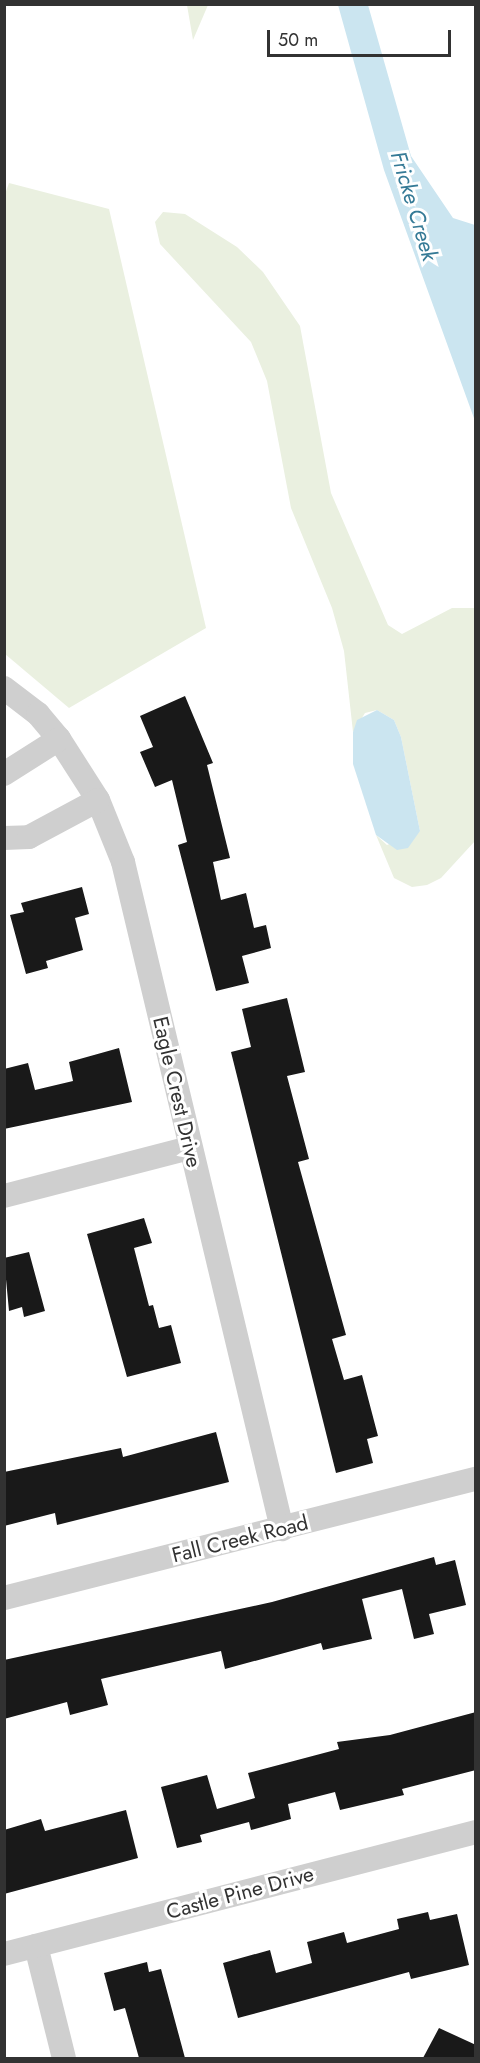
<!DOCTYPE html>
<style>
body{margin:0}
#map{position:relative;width:480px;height:2063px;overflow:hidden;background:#fff;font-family:Jost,sans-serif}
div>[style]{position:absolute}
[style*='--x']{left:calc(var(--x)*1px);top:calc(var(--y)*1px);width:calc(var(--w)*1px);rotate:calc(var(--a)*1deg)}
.green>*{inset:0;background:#eaf0e0}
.water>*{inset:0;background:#cbe5f0}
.building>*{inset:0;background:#191919}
.street>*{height:24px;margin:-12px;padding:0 12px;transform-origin:12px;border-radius:12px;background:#cfcfcf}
span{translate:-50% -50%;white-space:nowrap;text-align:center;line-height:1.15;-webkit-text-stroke:6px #fff;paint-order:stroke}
.street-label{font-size:21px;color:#323232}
.water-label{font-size:22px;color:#357a96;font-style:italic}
.frame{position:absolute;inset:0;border:6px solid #323232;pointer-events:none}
.scale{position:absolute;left:267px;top:30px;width:184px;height:27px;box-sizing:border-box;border:3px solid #323232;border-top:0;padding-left:8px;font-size:18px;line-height:21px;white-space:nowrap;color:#323232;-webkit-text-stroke:4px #fff;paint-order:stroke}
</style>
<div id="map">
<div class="green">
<div style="clip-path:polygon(187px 5px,208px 5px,193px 40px)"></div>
<div style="clip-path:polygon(9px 183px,109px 209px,206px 628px,69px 708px,5px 654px,4px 197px)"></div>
<div style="clip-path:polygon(163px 212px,185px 214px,237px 247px,263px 272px,300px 326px,331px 493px,388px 625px,402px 634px,452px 608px,475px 608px,475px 841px,441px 878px,427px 885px,412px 887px,394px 878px,376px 835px,387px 845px,420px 831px,401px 737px,394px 720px,377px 710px,365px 713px,353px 732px,344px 651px,332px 608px,291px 508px,267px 381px,251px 342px,160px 244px,155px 222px)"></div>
</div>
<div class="water">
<div style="clip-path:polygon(338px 5px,368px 5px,411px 156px,453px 218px,475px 225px,475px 421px,384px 170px)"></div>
<div style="clip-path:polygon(377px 710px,394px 720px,401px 737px,420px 831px,408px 848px,397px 850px,376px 835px,353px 764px,353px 732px,357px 720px)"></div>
</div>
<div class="building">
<div style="clip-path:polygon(185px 696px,213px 763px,207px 765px,230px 858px,213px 862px,221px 900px,246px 893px,254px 928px,266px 925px,271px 948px,242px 956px,249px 983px,216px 991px,178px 845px,187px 842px,172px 780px,155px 787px,140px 752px,153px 747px,140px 716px)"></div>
<div style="clip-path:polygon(82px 887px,89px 914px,75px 918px,83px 950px,46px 961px,48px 968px,26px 974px,10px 915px,24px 912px,21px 903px)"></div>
<div style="clip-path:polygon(287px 998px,305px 1072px,287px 1076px,309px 1159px,298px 1162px,346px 1335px,332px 1339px,344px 1380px,362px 1375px,378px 1436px,367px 1439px,373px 1463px,336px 1473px,231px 1052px,251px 1047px,242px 1009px)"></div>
<div style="clip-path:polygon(119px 1048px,132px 1102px,4px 1129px,4px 1069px,28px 1063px,35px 1090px,73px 1081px,69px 1062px)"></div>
<div style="clip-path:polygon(144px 1218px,152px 1243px,134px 1248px,149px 1306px,153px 1305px,159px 1328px,171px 1325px,181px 1363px,127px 1377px,87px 1234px)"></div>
<div style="clip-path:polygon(29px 1252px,45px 1311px,24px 1317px,22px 1307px,9px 1311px,4px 1258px)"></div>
<div style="clip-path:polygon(216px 1432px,229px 1482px,57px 1525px,55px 1513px,4px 1526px,4px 1472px,121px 1448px,123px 1457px)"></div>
<div style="clip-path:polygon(434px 1557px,436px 1565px,455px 1560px,466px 1605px,429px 1614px,434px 1634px,414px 1639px,402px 1589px,362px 1599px,372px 1639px,323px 1650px,321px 1643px,225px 1669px,221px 1651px,101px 1679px,108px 1705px,70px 1715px,67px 1702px,4px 1719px,4px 1660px,272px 1602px)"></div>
<div style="clip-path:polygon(476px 1712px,476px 1770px,402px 1789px,404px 1795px,340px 1810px,335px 1792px,288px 1804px,291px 1819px,251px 1830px,249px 1822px,200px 1835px,202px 1842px,177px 1848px,161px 1787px,207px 1775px,217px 1809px,255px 1798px,248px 1773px,339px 1749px,337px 1742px,390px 1735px)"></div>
<div style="clip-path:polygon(126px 1810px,138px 1858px,4px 1894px,4px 1830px,41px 1819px,45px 1831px)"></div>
<div style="clip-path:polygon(428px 1912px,430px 1920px,457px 1914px,469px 1965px,411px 1979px,409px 1972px,238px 2018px,223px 1963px,270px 1950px,276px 1973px,312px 1963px,307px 1942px,344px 1932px,347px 1943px,399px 1929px,397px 1919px)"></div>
<div style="clip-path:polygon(147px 1962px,149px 1972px,161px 1969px,185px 2058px,139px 2058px,125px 2008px,114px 2011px,104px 1973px)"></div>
<div style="clip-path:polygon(439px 2028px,476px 2045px,476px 2058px,423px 2058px)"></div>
</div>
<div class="street">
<div style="--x:4;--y:688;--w:43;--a:37.4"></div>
<div style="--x:38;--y:714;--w:33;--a:50"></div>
<div style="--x:59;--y:739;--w:72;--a:57.4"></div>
<div style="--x:98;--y:800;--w:67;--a:68"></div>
<div style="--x:123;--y:862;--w:686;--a:76.59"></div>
<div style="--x:4;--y:774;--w:65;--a:-32.5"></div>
<div style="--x:4;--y:838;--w:25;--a:-2"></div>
<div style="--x:29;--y:837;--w:78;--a:-28.2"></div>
<div style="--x:4;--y:1196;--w:192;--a:-14.5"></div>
<div style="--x:4;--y:1598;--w:487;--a:-14.2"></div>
<div style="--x:36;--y:1946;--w:115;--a:76"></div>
<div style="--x:4;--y:1954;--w:488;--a:-14.5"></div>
</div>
<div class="street-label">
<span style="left:177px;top:1092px;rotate:77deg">Eagle Crest Drive</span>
<span style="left:240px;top:1539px;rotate:-14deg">Fall Creek Road</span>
<span style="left:240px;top:1893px;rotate:-15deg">Castle Pine Drive</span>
</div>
<div class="water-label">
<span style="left:414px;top:206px;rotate:73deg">Fricke Creek</span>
</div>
<div class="frame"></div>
<div class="scale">50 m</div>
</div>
